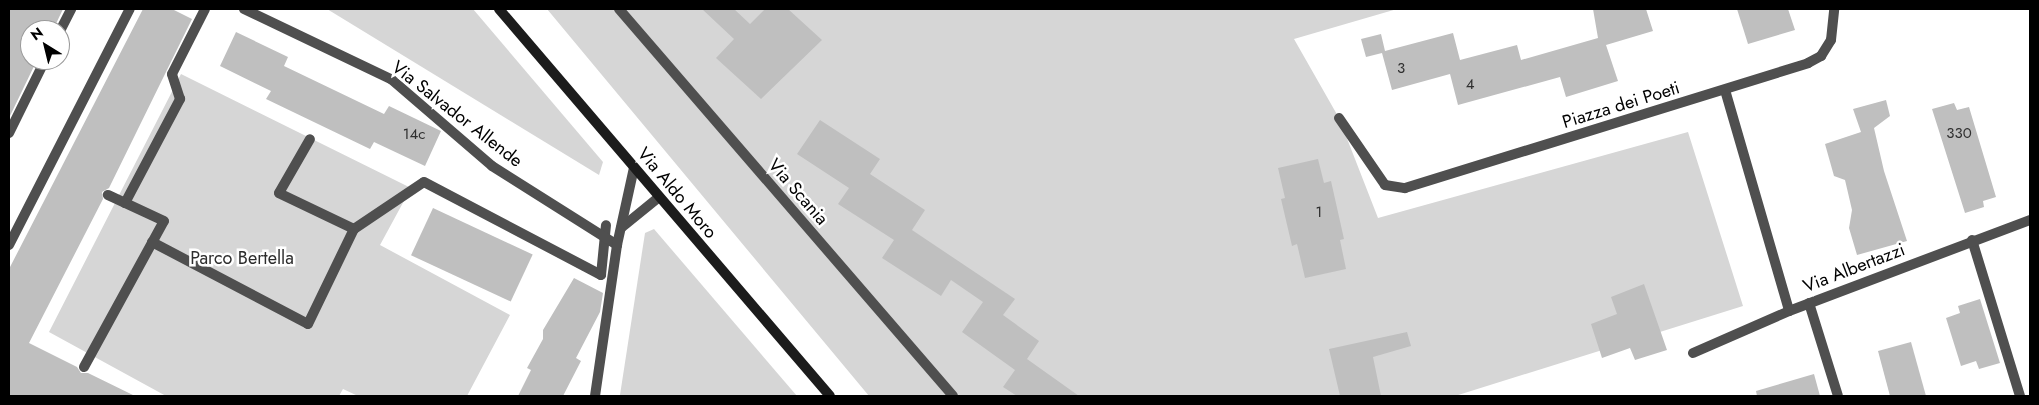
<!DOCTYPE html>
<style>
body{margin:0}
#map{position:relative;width:2039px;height:405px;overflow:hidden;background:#fff;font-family:Jost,sans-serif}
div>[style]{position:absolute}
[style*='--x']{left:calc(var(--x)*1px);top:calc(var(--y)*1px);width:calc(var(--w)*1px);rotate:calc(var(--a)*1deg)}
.green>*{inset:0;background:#d6d6d6}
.building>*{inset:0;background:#bfbfbf;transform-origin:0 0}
.pedestrian>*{height:10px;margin:-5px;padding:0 5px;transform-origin:5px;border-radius:5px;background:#4f4f4f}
.minor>*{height:10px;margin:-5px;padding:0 5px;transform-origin:5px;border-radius:5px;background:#4f4f4f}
.secondary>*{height:10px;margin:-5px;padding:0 5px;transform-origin:5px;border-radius:5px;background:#1c1c1c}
span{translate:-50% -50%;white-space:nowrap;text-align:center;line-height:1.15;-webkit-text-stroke:5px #fff;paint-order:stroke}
.number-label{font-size:15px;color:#303030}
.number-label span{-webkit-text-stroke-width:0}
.street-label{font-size:18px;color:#000}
.park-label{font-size:18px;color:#2d2d2d}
.frame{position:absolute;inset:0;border:10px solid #000;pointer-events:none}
.north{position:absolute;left:20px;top:20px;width:50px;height:50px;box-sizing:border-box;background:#fff;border:1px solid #999;border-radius:50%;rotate:324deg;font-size:14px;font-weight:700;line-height:20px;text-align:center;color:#000}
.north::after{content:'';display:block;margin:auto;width:18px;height:22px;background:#000;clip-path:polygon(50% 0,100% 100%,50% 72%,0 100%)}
</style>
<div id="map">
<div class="green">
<div style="clip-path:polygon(327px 9px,473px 9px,603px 162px,599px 175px)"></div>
<div style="clip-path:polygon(547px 9px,1397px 9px,1294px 39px,1339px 118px,1378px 218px,1688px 132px,1743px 306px,1455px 396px,869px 396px)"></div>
<div style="clip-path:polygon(181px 74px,411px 188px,380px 245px,510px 315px,467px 396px,358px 396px,343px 389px,339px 396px,166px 396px,49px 332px)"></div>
<div style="clip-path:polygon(654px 229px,797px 396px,620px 395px,645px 233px)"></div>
</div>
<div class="building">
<div style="clip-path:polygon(9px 9px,63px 9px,53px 30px,30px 30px,30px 60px,37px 60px,9px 118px)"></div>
<div style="clip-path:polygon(143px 9px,172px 9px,192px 19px,109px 188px,102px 192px,103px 199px,29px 343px,77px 367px,81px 373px,88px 373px,135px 396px,9px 396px,9px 269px)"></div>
<div style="clip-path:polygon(702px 9px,734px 9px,750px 24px,765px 9px,788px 9px,822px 40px,761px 99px,716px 58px,734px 39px)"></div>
<div style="clip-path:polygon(1593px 9px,1646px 9px,1653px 31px,1606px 45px,1618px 81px,1566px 97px,1560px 77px,1458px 105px,1450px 74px,1392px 90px,1382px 53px,1366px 57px,1361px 39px,1381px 34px,1385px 51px,1453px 33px,1460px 60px,1517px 45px,1521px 60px,1598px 38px)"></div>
<div style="clip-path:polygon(1737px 9px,1788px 9px,1795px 30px,1748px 44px)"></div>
<div style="clip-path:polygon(236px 32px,288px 57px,284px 66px,384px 114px,389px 106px,441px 131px,425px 166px,374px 142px,370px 149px,266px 99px,271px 91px,220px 66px)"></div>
<div style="clip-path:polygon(1886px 100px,1890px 116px,1874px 128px,1884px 171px,1907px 241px,1857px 255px,1849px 228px,1852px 210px,1845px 180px,1834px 176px,1825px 144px,1861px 132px,1853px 109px)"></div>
<div style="clip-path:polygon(1954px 103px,1957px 110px,1969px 107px,1996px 197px,1983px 201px,1984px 207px,1965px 213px,1932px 109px)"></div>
<div style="clip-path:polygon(820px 120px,880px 159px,870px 174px,925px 210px,912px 230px,1015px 299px,1003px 315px,1039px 341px,1027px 359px,1079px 396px,1017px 396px,1003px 387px,1015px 370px,962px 332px,983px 302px,951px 280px,941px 296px,882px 258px,894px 240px,838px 204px,849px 188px,797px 154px)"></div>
<div style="clip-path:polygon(1318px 159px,1324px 183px,1331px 181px,1344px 239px,1340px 240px,1346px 269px,1305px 278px,1297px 244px,1292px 246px,1281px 199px,1285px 198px,1278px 168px)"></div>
<div style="left:433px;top:208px;width:110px;height:52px;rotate:25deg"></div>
<div style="clip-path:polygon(574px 278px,603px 293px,600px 312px,576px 358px,581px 361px,563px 396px,518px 396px,531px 370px,527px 368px,543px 339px,543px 330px)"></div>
<div style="clip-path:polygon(1644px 284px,1667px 350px,1635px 360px,1630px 348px,1602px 358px,1591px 324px,1617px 314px,1611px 297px)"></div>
<div style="clip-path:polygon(1980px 299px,2000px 363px,1979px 369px,1976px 361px,1961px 366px,1946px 318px,1960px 313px,1958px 306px)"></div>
<div style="clip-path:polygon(1407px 332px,1411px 346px,1373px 357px,1381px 396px,1340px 396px,1329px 349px)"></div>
<div style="clip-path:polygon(1911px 342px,1926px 396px,1890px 396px,1878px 351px)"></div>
<div style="clip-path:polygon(1814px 374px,1820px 396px,1757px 396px,1756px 391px)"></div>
</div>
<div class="pedestrian">
<div style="--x:125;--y:203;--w:118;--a:-62.1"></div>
<div style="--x:180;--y:99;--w:26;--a:-108"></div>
<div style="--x:172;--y:74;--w:73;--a:-63.1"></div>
<div style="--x:354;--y:229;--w:84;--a:-33.9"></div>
<div style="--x:424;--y:182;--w:200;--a:27.7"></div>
<div style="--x:601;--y:275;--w:50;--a:-84.3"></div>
<div style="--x:152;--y:242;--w:176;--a:27.7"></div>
<div style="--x:308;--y:324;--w:106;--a:-64.2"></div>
<div style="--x:354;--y:229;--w:83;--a:-154.4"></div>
<div style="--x:279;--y:193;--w:62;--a:-60.1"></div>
<div style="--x:84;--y:367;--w:166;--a:-61.3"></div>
<div style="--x:164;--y:221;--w:62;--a:-155.1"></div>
</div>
<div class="minor">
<div style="--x:244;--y:9;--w:163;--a:25.5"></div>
<div style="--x:391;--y:79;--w:133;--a:40.7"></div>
<div style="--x:492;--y:166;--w:148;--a:32.3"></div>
<div style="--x:619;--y:9;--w:511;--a:49.2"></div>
<div style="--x:60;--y:31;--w:25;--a:-63"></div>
<div style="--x:1725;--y:90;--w:230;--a:73.8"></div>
<div style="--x:1339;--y:118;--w:81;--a:55.5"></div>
<div style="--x:1385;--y:185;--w:20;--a:9"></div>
<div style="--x:1405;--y:188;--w:422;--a:-17.2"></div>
<div style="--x:1808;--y:63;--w:15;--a:-28"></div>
<div style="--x:1821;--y:56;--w:19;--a:-58"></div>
<div style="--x:1831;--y:40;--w:31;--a:-84"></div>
<div style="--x:9;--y:133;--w:81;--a:-63.7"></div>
<div style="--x:621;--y:228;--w:49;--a:-39.2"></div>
<div style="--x:1972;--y:240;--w:163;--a:72.9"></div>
<div style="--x:9;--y:245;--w:265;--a:-62.9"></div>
<div style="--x:1809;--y:303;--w:97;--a:72.7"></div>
<div style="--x:1693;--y:353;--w:105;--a:-23.6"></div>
<div style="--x:1789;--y:311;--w:258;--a:-20.7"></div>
<div style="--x:595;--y:396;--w:153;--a:-81.7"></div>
<div style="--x:617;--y:245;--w:79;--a:-77.6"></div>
</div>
<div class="secondary">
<div style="--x:499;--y:9;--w:509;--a:49.46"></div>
</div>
<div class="number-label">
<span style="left:1401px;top:69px">3</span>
<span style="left:1470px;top:85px">4</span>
<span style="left:1959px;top:134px">330</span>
<span style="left:414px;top:135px">14c</span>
<span style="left:1319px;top:213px">1</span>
</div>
<div class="street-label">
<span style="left:1621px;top:105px;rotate:-17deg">Piazza dei Poeti</span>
<span style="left:457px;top:114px;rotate:38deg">Via Salvador Allende</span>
<span style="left:798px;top:192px;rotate:49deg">Via Scania</span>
<span style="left:677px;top:193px;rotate:50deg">Via Aldo Moro</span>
<span style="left:1854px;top:268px;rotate:-21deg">Via Albertazzi</span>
</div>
<div class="park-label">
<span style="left:242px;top:258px">Parco Bertella</span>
</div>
<div class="frame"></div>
<div class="north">N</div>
</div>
